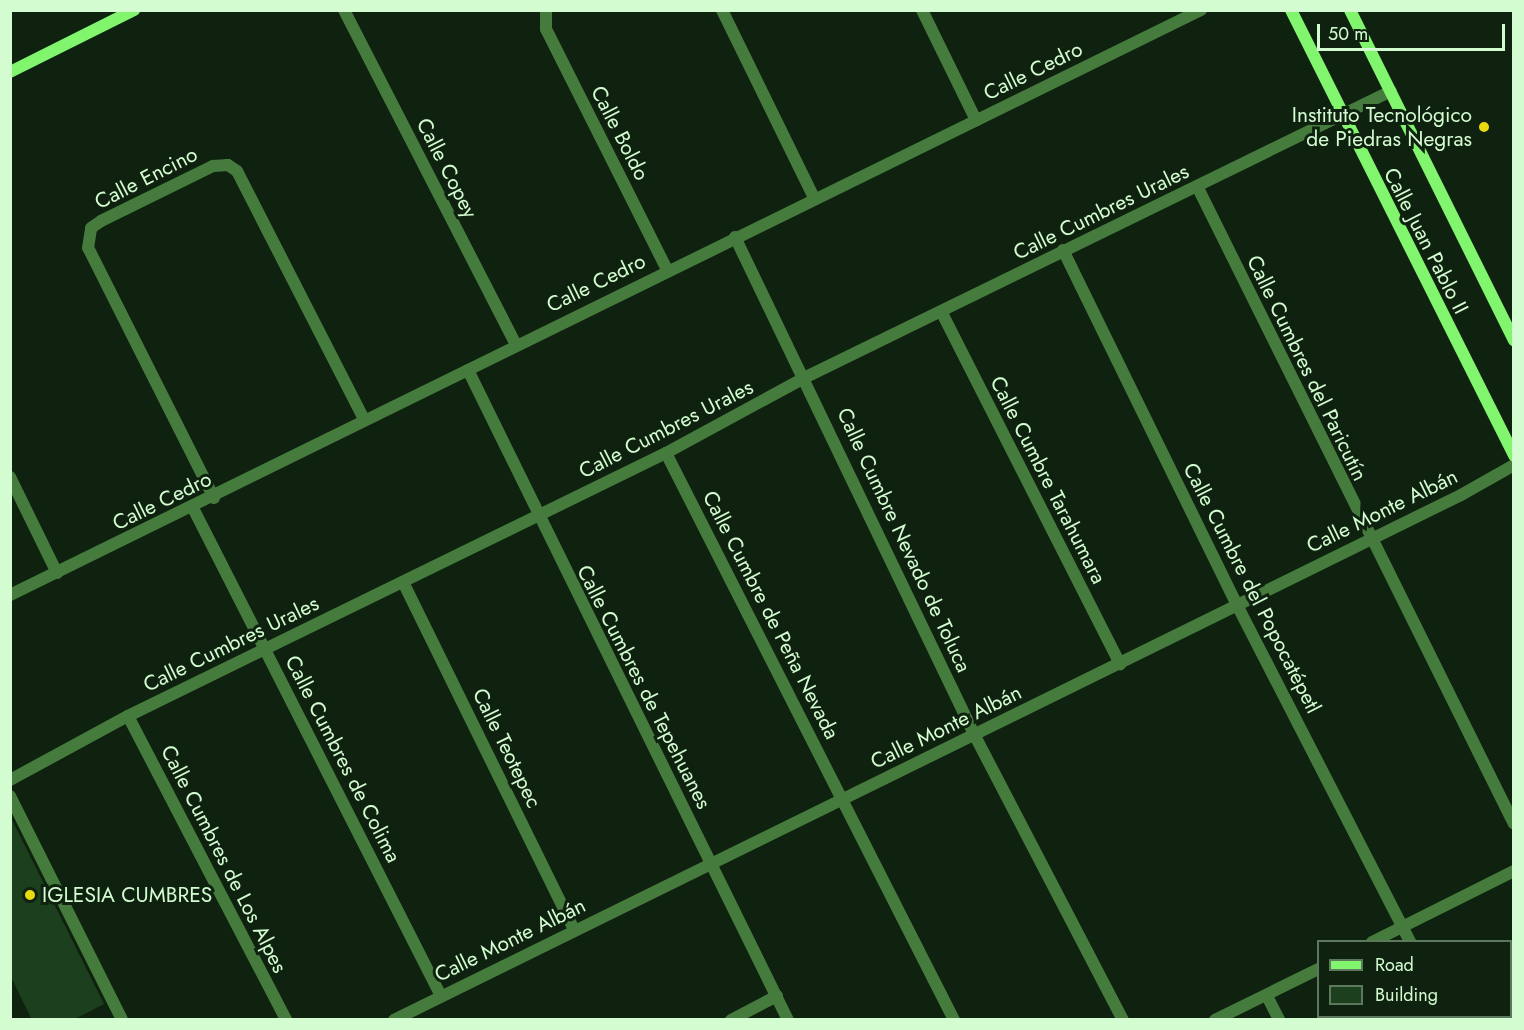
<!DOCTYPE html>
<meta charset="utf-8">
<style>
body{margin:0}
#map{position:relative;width:1524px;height:1030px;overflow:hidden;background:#0f210f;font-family:Jost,sans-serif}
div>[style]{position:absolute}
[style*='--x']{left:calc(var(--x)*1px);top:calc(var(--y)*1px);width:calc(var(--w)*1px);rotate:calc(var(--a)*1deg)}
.building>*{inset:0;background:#1c401e}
.street>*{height:12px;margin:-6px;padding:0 6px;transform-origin:6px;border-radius:6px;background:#457c3d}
.secondary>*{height:12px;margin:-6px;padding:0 6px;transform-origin:6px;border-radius:6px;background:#82f56f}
.dots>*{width:16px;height:16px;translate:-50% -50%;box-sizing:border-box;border:3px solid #0f210f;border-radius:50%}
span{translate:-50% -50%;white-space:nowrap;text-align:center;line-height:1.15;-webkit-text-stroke:6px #0f210f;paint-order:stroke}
.street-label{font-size:21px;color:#d3fcd1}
.poi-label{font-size:21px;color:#d3fcd1}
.right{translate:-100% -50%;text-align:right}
.left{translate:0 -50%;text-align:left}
.frame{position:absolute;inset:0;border:12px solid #d3fcd1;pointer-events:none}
.legend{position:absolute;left:1317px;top:940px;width:195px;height:78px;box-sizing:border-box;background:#0f210f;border:2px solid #5d795d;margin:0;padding:8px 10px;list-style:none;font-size:18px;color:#d3fcd1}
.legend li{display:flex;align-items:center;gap:12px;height:30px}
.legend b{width:30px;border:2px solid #5d795d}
.scale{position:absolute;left:1317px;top:24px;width:188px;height:27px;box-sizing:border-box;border:3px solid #d3fcd1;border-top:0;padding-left:8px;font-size:18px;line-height:21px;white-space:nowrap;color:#d3fcd1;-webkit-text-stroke:4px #0f210f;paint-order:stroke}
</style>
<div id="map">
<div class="building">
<div style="clip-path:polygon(10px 816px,104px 1004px,73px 1020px,32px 1020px,10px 975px)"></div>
</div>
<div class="street">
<div style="--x:344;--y:10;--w:376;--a:62.8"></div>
<div style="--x:546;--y:10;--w:19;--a:90"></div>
<div style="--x:546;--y:29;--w:270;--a:63.3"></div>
<div style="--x:722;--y:10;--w:209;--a:63.9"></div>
<div style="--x:922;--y:10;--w:123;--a:63.9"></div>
<div style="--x:1197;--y:186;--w:712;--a:63.58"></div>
<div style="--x:735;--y:237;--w:551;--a:64.32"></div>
<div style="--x:974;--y:734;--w:322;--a:62.5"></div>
<div style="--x:1063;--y:250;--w:395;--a:63.9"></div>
<div style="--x:1237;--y:605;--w:379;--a:62.8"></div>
<div style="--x:942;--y:313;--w:394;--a:63.1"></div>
<div style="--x:468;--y:370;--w:724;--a:63.79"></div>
<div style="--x:666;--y:453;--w:636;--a:63.07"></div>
<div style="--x:10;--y:477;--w:107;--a:63.9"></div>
<div style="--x:214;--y:498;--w:280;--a:-116.7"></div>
<div style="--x:88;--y:248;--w:20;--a:-81"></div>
<div style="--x:91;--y:228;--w:12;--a:-35"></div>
<div style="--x:101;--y:221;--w:125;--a:-26.2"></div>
<div style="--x:213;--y:166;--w:15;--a:-4"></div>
<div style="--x:228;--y:165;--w:11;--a:34"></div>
<div style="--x:237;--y:171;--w:279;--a:62.9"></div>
<div style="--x:193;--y:508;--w:547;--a:63.06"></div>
<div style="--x:404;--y:584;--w:386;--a:63.8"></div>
<div style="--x:10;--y:595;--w:1327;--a:-26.16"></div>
<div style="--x:128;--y:716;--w:343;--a:62.5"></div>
<div style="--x:10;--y:780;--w:134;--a:-28.5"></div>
<div style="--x:128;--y:716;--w:599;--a:-26.05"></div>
<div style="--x:666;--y:453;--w:159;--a:-28.5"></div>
<div style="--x:806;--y:377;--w:651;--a:-26.05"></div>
<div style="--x:10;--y:796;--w:250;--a:63.4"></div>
<div style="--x:1372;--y:942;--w:159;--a:-26.6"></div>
<div style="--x:1267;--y:996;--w:27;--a:63"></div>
<div style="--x:1446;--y:1016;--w:4;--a:76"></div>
<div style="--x:394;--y:1020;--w:1189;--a:-26.2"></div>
<div style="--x:1461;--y:495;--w:61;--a:-29.5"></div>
<div style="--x:731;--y:1020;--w:52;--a:-27.6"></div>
<div style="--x:1215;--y:1020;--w:115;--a:-26.3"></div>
</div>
<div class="secondary">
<div style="--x:1291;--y:10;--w:499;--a:63.4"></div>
<div style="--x:1350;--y:10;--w:369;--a:63.6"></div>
<div style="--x:10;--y:72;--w:139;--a:-26.6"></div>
</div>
<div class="dots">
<div style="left:1484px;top:127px;background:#e9db10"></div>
<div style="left:30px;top:895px;background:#e9db10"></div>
</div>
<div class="street-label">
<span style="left:1033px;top:71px;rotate:-26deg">Calle Cedro</span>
<span style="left:620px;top:133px;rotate:63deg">Calle Boldo</span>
<span style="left:447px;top:168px;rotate:63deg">Calle Copey</span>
<span style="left:146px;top:178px;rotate:-27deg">Calle Encino</span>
<span style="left:1101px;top:212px;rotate:-26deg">Calle Cumbres Urales</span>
<span style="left:1426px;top:241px;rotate:63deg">Calle Juan Pablo II</span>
<span style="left:596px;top:283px;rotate:-26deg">Calle Cedro</span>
<span style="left:1307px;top:368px;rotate:64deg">Calle Cumbres del Paricutín</span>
<span style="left:666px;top:429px;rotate:-27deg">Calle Cumbres Urales</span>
<span style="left:1048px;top:480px;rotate:63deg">Calle Cumbre Tarahumara</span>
<span style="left:162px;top:501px;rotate:-26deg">Calle Cedro</span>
<span style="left:1382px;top:511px;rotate:-26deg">Calle Monte Albán</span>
<span style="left:904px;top:540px;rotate:65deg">Calle Cumbre Nevado de Toluca</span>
<span style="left:1252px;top:588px;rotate:63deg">Calle Cumbre del Popocatépetl</span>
<span style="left:771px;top:615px;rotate:63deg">Calle Cumbre de Peña Nevada</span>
<span style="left:231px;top:644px;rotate:-26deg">Calle Cumbres Urales</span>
<span style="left:644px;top:687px;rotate:63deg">Calle Cumbres de Tepehuanes</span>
<span style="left:946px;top:727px;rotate:-26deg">Calle Monte Albán</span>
<span style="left:507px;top:748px;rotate:64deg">Calle Teotepec</span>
<span style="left:343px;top:759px;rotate:63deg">Calle Cumbres de Colima</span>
<span style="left:224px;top:859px;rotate:63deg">Calle Cumbres de Los Alpes</span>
<span style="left:510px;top:940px;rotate:-26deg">Calle Monte Albán</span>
</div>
<div class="poi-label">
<span class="right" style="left:1472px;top:127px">Instituto Tecnológico<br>de Piedras Negras</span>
<span class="left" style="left:42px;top:895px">IGLESIA CUMBRES</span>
</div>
<div class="frame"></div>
<ul class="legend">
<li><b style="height:8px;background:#82f56f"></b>Road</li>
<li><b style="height:16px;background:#1c401e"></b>Building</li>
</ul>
<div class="scale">50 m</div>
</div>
